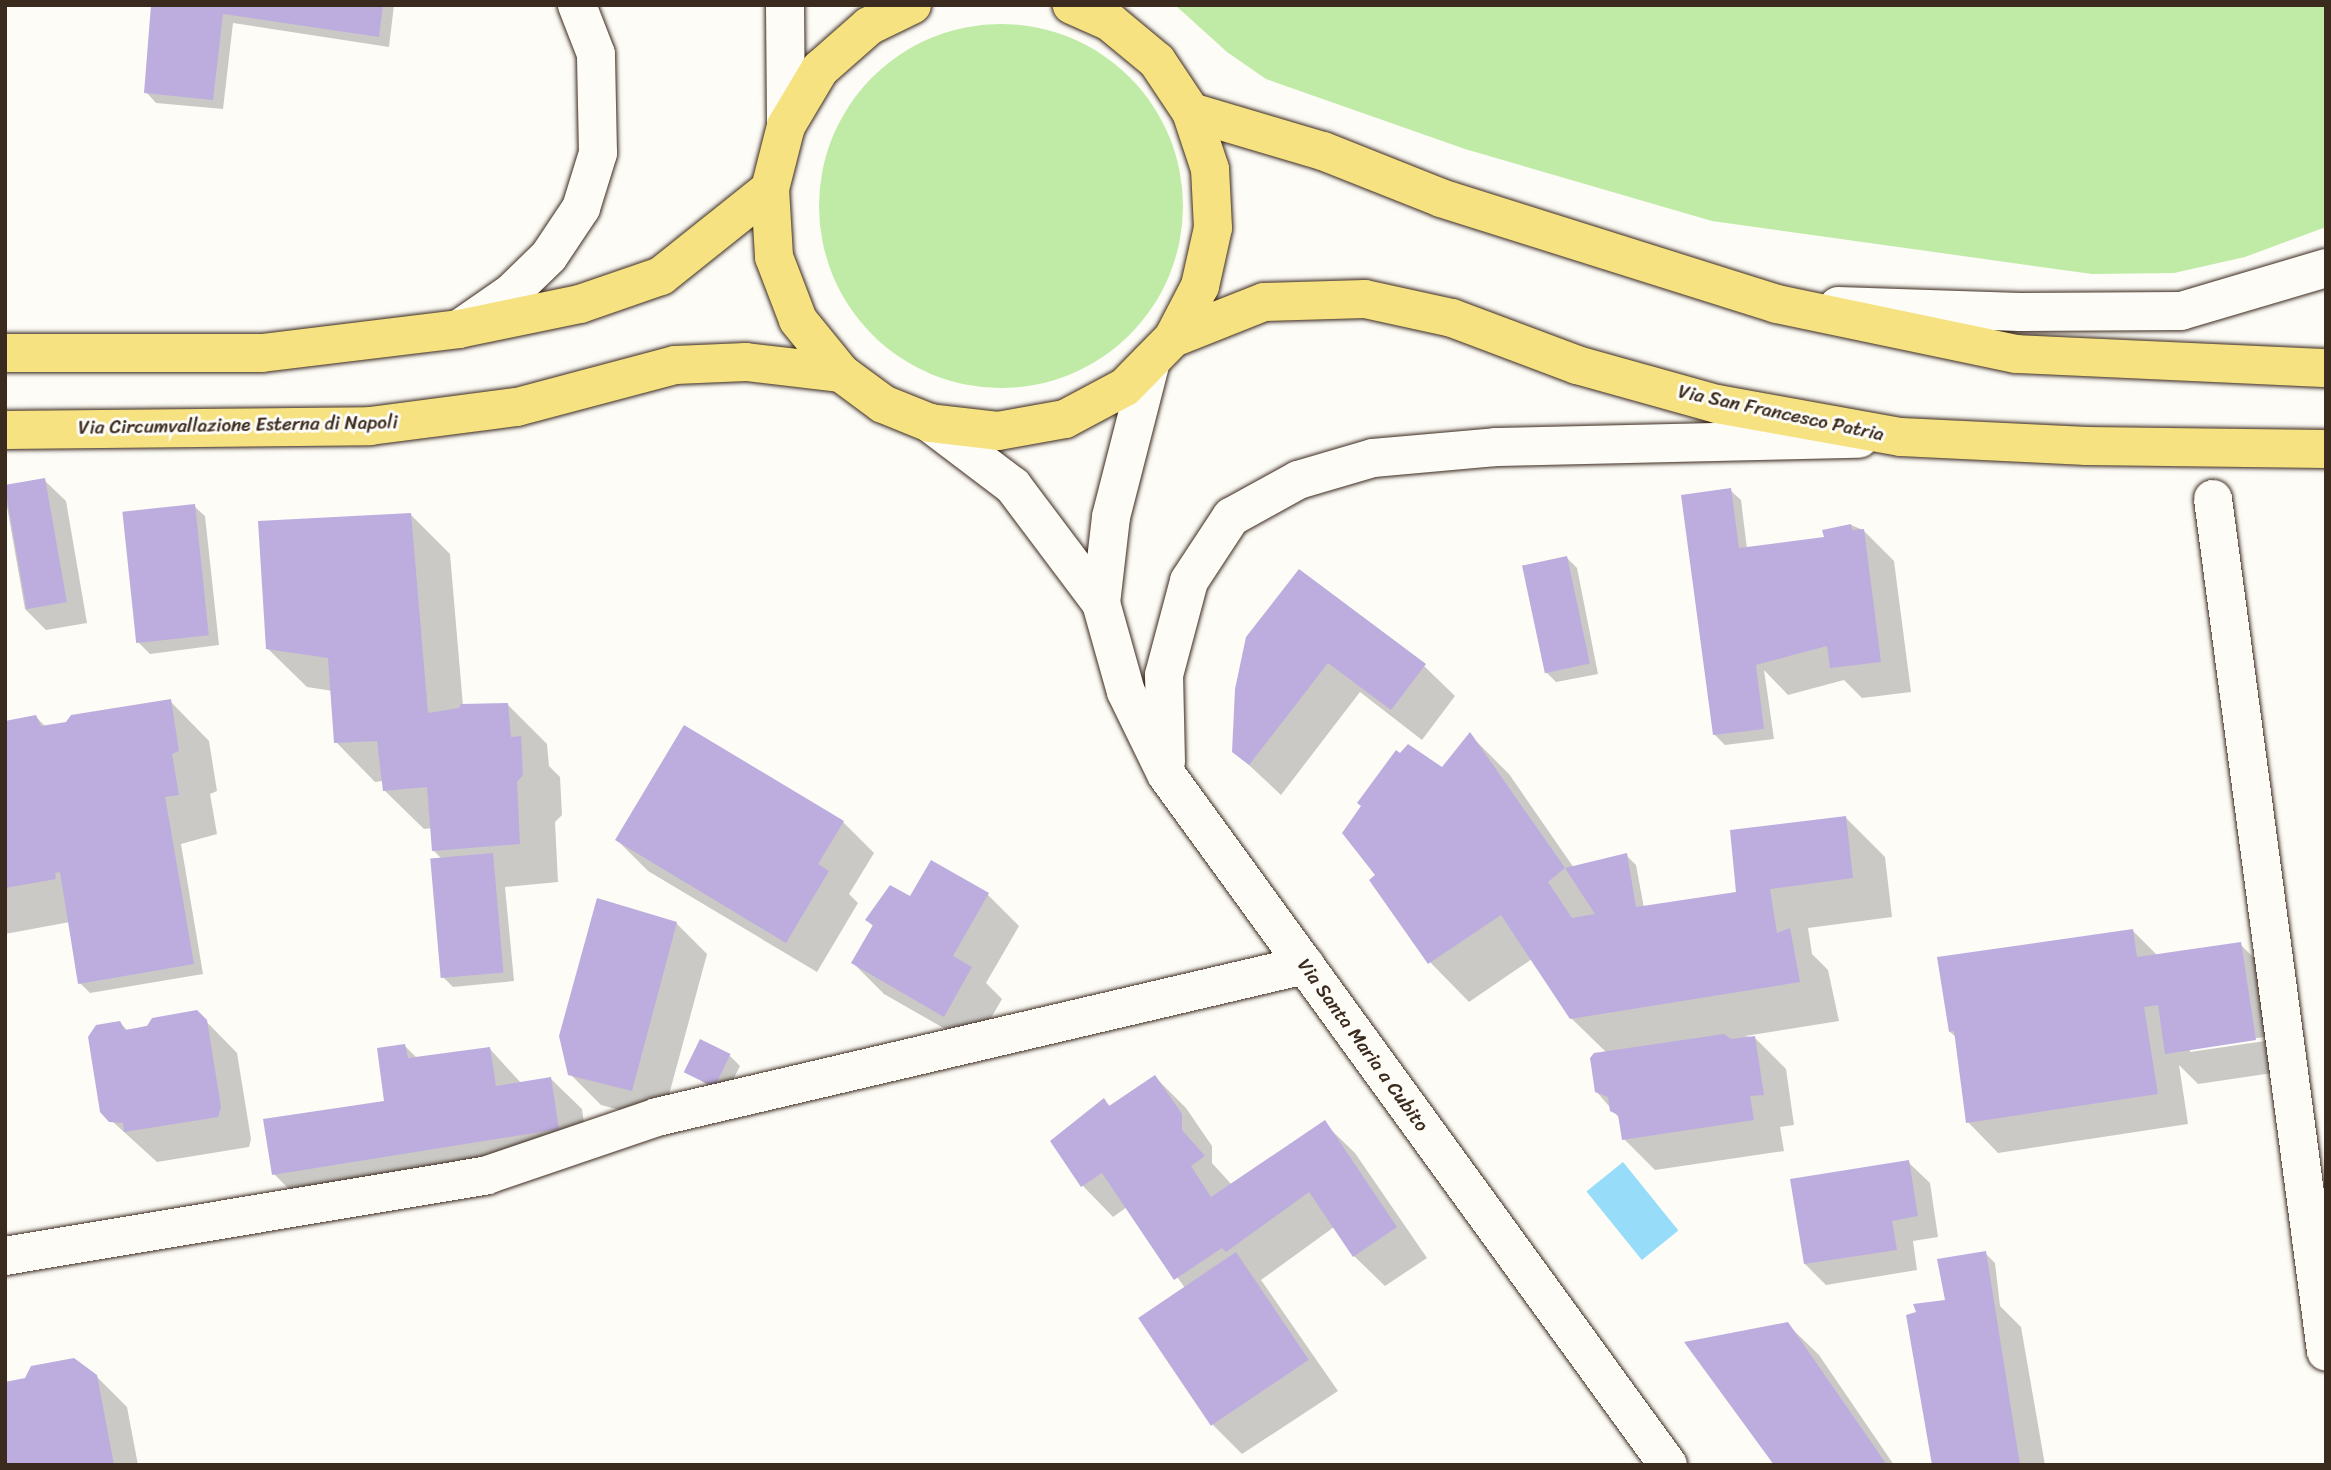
<!DOCTYPE html>
<style>
body{margin:0}
#map{position:relative;width:2331px;height:1470px;overflow:hidden;background:#fdfcf7;font-family:Sriracha,sans-serif}
div>[style]{position:absolute}
[style*='--x']{left:calc(var(--x)*1px);top:calc(var(--y)*1px);width:calc(var(--w)*1px);rotate:calc(var(--a)*1deg)}
.green>*{inset:0;background:#c0eba7}
.round{border-radius:50%}
.water>*{inset:0;background:#97dcf9;transform-origin:0 0}
.shadow>*{inset:0;background:#0003}
.building>*{inset:0;background:#bdadde;transform-origin:0 0}
.roads{filter:drop-shadow(0 0 2px #3b2a1e) drop-shadow(0 0 2px #3b2a1e)}
.minor>*{height:38px;margin:-19px;padding:0 19px;transform-origin:19px;border-radius:19px;background:#fdfcf7}
.secondary>*{height:38px;margin:-19px;padding:0 19px;transform-origin:19px;border-radius:19px;background:#fdfcf7}
.primary>*{height:38px;margin:-19px;padding:0 19px;transform-origin:19px;border-radius:19px;background:#f6e281}
span{translate:-50% -50%;white-space:nowrap;text-align:center;line-height:1.15;-webkit-text-stroke:6px #fdfcf7;paint-order:stroke}
.street-label{font-size:19px;color:#3b2a1e}
.frame{position:absolute;inset:0;border:7px solid #3b2a1e;pointer-events:none}
</style>
<div id="map">
<div class="green">
<div style="clip-path:polygon(1175px 5px,2326px 5px,2326px 227px,2245px 257px,2174px 273px,2092px 274px,1712px 221px,1465px 149px,1266px 79px,1227px 52px)"></div>
<div class="round" style="left:819px;top:24px;width:364px;height:364px"></div>
</div>
<div class="water">
<div style="left:1623px;top:1162px;width:88px;height:47px;rotate:51deg"></div>
</div>
<div class="shadow">
<div style="clip-path:polygon(153px 5px,394px 5px,389px 47px,233px 23px,223px 109px,156px 103px,146px 92px)"></div>
<div style="clip-path:polygon(44px 480px,66px 501px,87px 623px,46px 630px,25px 609px,5px 495px,5px 486px)"></div>
<div style="clip-path:polygon(1730px 490px,1741px 500px,1747px 549px,1826px 539px,1851px 525px,1863px 530px,1894px 561px,1911px 692px,1862px 698px,1844px 680px,1788px 695px,1764px 670px,1774px 739px,1725px 745px,1714px 734px)"></div>
<div style="clip-path:polygon(194px 506px,205px 516px,219px 645px,150px 654px,139px 643px)"></div>
<div style="clip-path:polygon(411px 515px,450px 554px,463px 706px,507px 704px,547px 744px,549px 766px,560px 777px,562px 815px,555px 822px,558px 882px,505px 887px,514px 981px,453px 987px,443px 977px,443px 860px,434px 851px,432px 828px,424px 829px,384px 790px,383px 781px,375px 782px,336px 742px,333px 691px,307px 687px,267px 648px)"></div>
<div style="clip-path:polygon(1567px 558px,1577px 568px,1598px 674px,1556px 682px,1546px 672px)"></div>
<div style="clip-path:polygon(1248px 638px,1424px 666px,1455px 696px,1422px 740px,1360px 692px,1281px 795px,1234px 751px)"></div>
<div style="clip-path:polygon(170px 701px,209px 741px,217px 791px,210px 794px,217px 834px,181px 844px,203px 974px,90px 993px,80px 983px,70px 922px,5px 934px,5px 723px,36px 717px,46px 727px)"></div>
<div style="clip-path:polygon(1470px 735px,1509px 774px,1574px 868px,1626px 855px,1636px 865px,1644px 908px,1738px 894px,1846px 818px,1885px 857px,1892px 917px,1808px 928px,1812px 954px,1828px 970px,1839px 1021px,1745px 1036px,1755px 1038px,1786px 1069px,1794px 1125px,1780px 1127px,1784px 1151px,1655px 1170px,1624px 1139px,1620px 1119px,1596px 1091px,1607px 1053px,1571px 1018px,1532px 959px,1469px 1002px,1430px 962px,1378px 875px,1442px 769px)"></div>
<div style="clip-path:polygon(843px 822px,874px 853px,849px 894px,858px 903px,817px 972px,648px 871px,617px 840px)"></div>
<div style="clip-path:polygon(932px 862px,988px 895px,1019px 926px,986px 983px,1002px 999px,975px 1046px,884px 994px,853px 963px,874px 927px,867px 920px,910px 899px)"></div>
<div style="clip-path:polygon(676px 923px,707px 954px,662px 1121px,601px 1105px,570px 1074px)"></div>
<div style="clip-path:polygon(evenodd,2133px 931px,2158px 956px,2240px 944px,2271px 975px,2286px 1071px,2198px 1084px,2179px 1065px,2188px 1124px,1998px 1153px,1968px 1122px,1957px 1038px,1950px 1032px,2133px 931px,2264px 1037px,2265px 1041px,2190px 1052px,2190px 1048px,2264px 1037px)"></div>
<div style="clip-path:polygon(197px 1012px,237px 1053px,251px 1139px,249px 1147px,157px 1162px,102px 1112px,120px 1023px,128px 1031px)"></div>
<div style="clip-path:polygon(404px 1045px,417px 1058px,490px 1049px,521px 1083px,551px 1079px,582px 1109px,589px 1159px,305px 1205px,274px 1174px,386px 1102px)"></div>
<div style="clip-path:polygon(730px 1056px,740px 1066px,725px 1096px,686px 1071px)"></div>
<div style="clip-path:polygon(1155px 1077px,1186px 1108px,1212px 1146px,1212px 1163px,1232px 1185px,1324px 1123px,1355px 1153px,1427px 1258px,1385px 1286px,1354px 1256px,1334px 1227px,1261px 1280px,1338px 1391px,1242px 1454px,1211px 1423px,1141px 1317px,1185px 1288px,1127px 1207px,1113px 1217px,1083px 1186px,1053px 1141px,1104px 1100px,1111px 1107px)"></div>
<div style="clip-path:polygon(1908px 1162px,1930px 1183px,1938px 1237px,1913px 1241px,1917px 1270px,1826px 1285px,1805px 1264px)"></div>
<div style="clip-path:polygon(1985px 1253px,1995px 1263px,2000px 1306px,2021px 1327px,2045px 1465px,1934px 1465px,1947px 1301px)"></div>
<div style="clip-path:polygon(1787px 1324px,1819px 1355px,1894px 1465px,1776px 1465px)"></div>
<div style="clip-path:polygon(96px 1376px,127px 1407px,138px 1465px,5px 1465px)"></div>
</div>
<div class="building">
<div style="clip-path:polygon(151px 5px,383px 5px,379px 37px,223px 14px,213px 100px,144px 93px)"></div>
<div style="left:45px;top:478px;width:126px;height:41px;rotate:80deg"></div>
<div style="clip-path:polygon(1731px 488px,1739px 548px,1824px 537px,1822px 530px,1851px 524px,1852px 530px,1864px 529px,1881px 662px,1830px 668px,1827px 646px,1756px 665px,1764px 729px,1713px 735px,1681px 495px)"></div>
<div style="left:195px;top:504px;width:132px;height:73px;rotate:84deg"></div>
<div style="clip-path:polygon(411px 513px,428px 713px,459px 708px,461px 704px,508px 703px,511px 737px,521px 736px,523px 775px,517px 782px,520px 844px,432px 851px,427px 787px,383px 791px,377px 741px,334px 743px,328px 658px,266px 649px,258px 521px)"></div>
<div style="left:1567px;top:556px;width:110px;height:46px;rotate:78deg"></div>
<div style="clip-path:polygon(1299px 569px,1426px 664px,1391px 710px,1328px 663px,1249px 765px,1232px 752px,1235px 689px,1246px 637px)"></div>
<div style="clip-path:polygon(171px 699px,179px 751px,172px 754px,179px 795px,165px 797px,166px 802px,194px 964px,78px 984px,60px 872px,55px 873px,56px 879px,5px 888px,5px 721px,36px 715px,41px 726px,66px 722px,71px 715px)"></div>
<div style="clip-path:polygon(684px 725px,844px 821px,818px 864px,829px 871px,786px 943px,615px 840px)"></div>
<div style="clip-path:polygon(1470px 732px,1565px 868px,1548px 882px,1572px 918px,1595px 914px,1565px 868px,1627px 853px,1636px 907px,1736px 892px,1730px 830px,1846px 816px,1853px 878px,1770px 889px,1777px 933px,1790px 928px,1800px 982px,1570px 1019px,1501px 915px,1428px 964px,1369px 880px,1375px 875px,1342px 833px,1361px 806px,1357px 803px,1396px 750px,1400px 753px,1408px 744px,1442px 767px)"></div>
<div style="left:493px;top:853px;width:120px;height:63px;rotate:85deg"></div>
<div style="clip-path:polygon(931px 860px,989px 893px,953px 956px,972px 967px,944px 1017px,851px 963px,873px 925px,865px 920px,890px 885px,910px 896px)"></div>
<div style="clip-path:polygon(597px 898px,677px 922px,632px 1091px,568px 1075px,559px 1036px)"></div>
<div style="clip-path:polygon(2133px 929px,2137px 957px,2241px 942px,2256px 1040px,2165px 1054px,2158px 1005px,2144px 1007px,2158px 1094px,1966px 1123px,1954px 1031px,1949px 1032px,1937px 957px)"></div>
<div style="clip-path:polygon(197px 1010px,207px 1020px,221px 1107px,218px 1117px,124px 1132px,123px 1123px,109px 1122px,100px 1112px,88px 1037px,96px 1025px,120px 1021px,125px 1030px,147px 1026px,152px 1018px)"></div>
<div style="clip-path:polygon(1724px 1034px,1731px 1039px,1755px 1036px,1764px 1095px,1750px 1096px,1754px 1120px,1622px 1140px,1618px 1115px,1610px 1111px,1608px 1097px,1595px 1092px,1590px 1058px,1594px 1053px)"></div>
<div style="left:700px;top:1039px;width:34px;height:37px;rotate:26deg"></div>
<div style="clip-path:polygon(405px 1044px,408px 1058px,490px 1047px,496px 1086px,551px 1077px,559px 1129px,272px 1175px,263px 1119px,384px 1101px,377px 1048px)"></div>
<div style="clip-path:polygon(1155px 1075px,1182px 1114px,1182px 1130px,1205px 1156px,1191px 1166px,1211px 1197px,1325px 1120px,1397px 1227px,1353px 1257px,1309px 1192px,1226px 1252px,1222px 1248px,1174px 1280px,1102px 1173px,1081px 1187px,1050px 1141px,1104px 1098px,1109px 1106px)"></div>
<div style="clip-path:polygon(1909px 1160px,1918px 1216px,1892px 1221px,1897px 1250px,1804px 1264px,1790px 1179px)"></div>
<div style="clip-path:polygon(1986px 1251px,2020px 1465px,1932px 1465px,1906px 1315px,1916px 1312px,1913px 1304px,1945px 1300px,1937px 1259px)"></div>
<div style="left:1236px;top:1252px;width:130px;height:118px;rotate:56deg"></div>
<div style="clip-path:polygon(1788px 1322px,1887px 1465px,1774px 1465px,1684px 1342px)"></div>
<div style="clip-path:polygon(74px 1358px,97px 1375px,114px 1465px,5px 1465px,5px 1382px,25px 1378px,31px 1366px)"></div>
</div>
<div class="roads">
<div class="minor">
<div style="--x:1838;--y:306;--w:182;--a:1.9"></div>
<div style="--x:2020;--y:312;--w:161;--a:-0.4"></div>
<div style="--x:2181;--y:311;--w:151;--a:-16.5"></div>
<div style="--x:2213;--y:499;--w:860;--a:82.45"></div>
<div style="--x:5;--y:1256;--w:489;--a:-9.5"></div>
<div style="--x:487;--y:1175;--w:180;--a:-18.8"></div>
<div style="--x:657;--y:1117;--w:666;--a:-13.2"></div>
</div>
<div class="secondary">
<div style="--x:785;--y:5;--w:121;--a:89.5"></div>
<div style="--x:459;--y:329;--w:63;--a:-34.7"></div>
<div style="--x:511;--y:293;--w:53;--a:-44.2"></div>
<div style="--x:549;--y:256;--w:58;--a:-56.3"></div>
<div style="--x:581;--y:208;--w:58;--a:-72.8"></div>
<div style="--x:598;--y:153;--w:99;--a:-91.2"></div>
<div style="--x:596;--y:54;--w:53;--a:-111.2"></div>
<div style="--x:1151;--y:361;--w:161;--a:104.4"></div>
<div style="--x:1111;--y:517;--w:87;--a:96.6"></div>
<div style="--x:1101;--y:603;--w:92;--a:74.3"></div>
<div style="--x:1126;--y:692;--w:91;--a:64"></div>
<div style="--x:1166;--y:774;--w:854;--a:54"></div>
<div style="--x:930;--y:423;--w:104;--a:37.2"></div>
<div style="--x:1013;--y:486;--w:146;--a:53.1"></div>
<div style="--x:1166;--y:762;--w:87;--a:-91.3"></div>
<div style="--x:1164;--y:675;--w:97;--a:-75.1"></div>
<div style="--x:1189;--y:581;--w:77;--a:-56.7"></div>
<div style="--x:1231;--y:517;--w:77;--a:-28.9"></div>
<div style="--x:1298;--y:480;--w:78;--a:-16.3"></div>
<div style="--x:1373;--y:458;--w:123;--a:-5.1"></div>
<div style="--x:1496;--y:447;--w:363;--a:-1.3"></div>
</div>
<div class="primary">
<div style="--x:912;--y:5;--w:48;--a:154"></div>
<div style="--x:869;--y:26;--w:65;--a:138.7"></div>
<div style="--x:820;--y:69;--w:66;--a:120.8"></div>
<div style="--x:786;--y:126;--w:65;--a:104.3"></div>
<div style="--x:770;--y:189;--w:68;--a:86.6"></div>
<div style="--x:774;--y:257;--w:67;--a:69.1"></div>
<div style="--x:798;--y:320;--w:68;--a:50.9"></div>
<div style="--x:841;--y:373;--w:52;--a:36.4"></div>
<div style="--x:883;--y:404;--w:51;--a:22"></div>
<div style="--x:930;--y:423;--w:68;--a:6.7"></div>
<div style="--x:998;--y:431;--w:68;--a:-10.2"></div>
<div style="--x:1065;--y:419;--w:68;--a:-28.1"></div>
<div style="--x:1125;--y:387;--w:69;--a:-45.6"></div>
<div style="--x:1173;--y:338;--w:59;--a:-62.6"></div>
<div style="--x:1200;--y:286;--w:59;--a:-77.4"></div>
<div style="--x:1213;--y:228;--w:59;--a:-92.9"></div>
<div style="--x:1210;--y:169;--w:60;--a:-108.4"></div>
<div style="--x:1191;--y:112;--w:61;--a:-123.7"></div>
<div style="--x:1157;--y:61;--w:61;--a:-140.3"></div>
<div style="--x:1110;--y:22;--w:42;--a:-155.9"></div>
<div style="--x:1191;--y:112;--w:138;--a:16.5"></div>
<div style="--x:1323;--y:151;--w:127;--a:21.7"></div>
<div style="--x:1441;--y:198;--w:352;--a:17.5"></div>
<div style="--x:1777;--y:304;--w:244;--a:11.8"></div>
<div style="--x:2016;--y:354;--w:310;--a:2.6"></div>
<div style="--x:1173;--y:338;--w:98;--a:-21.6"></div>
<div style="--x:1264;--y:302;--w:101;--a:-1.7"></div>
<div style="--x:1365;--y:299;--w:89;--a:12.3"></div>
<div style="--x:1452;--y:318;--w:134;--a:20.6"></div>
<div style="--x:1577;--y:365;--w:145;--a:15.6"></div>
<div style="--x:1717;--y:404;--w:187;--a:10.2"></div>
<div style="--x:1901;--y:437;--w:186;--a:2.8"></div>
<div style="--x:2087;--y:446;--w:239;--a:0.7"></div>
<div style="--x:5;--y:353;--w:257;--a:0"></div>
<div style="--x:262;--y:353;--w:198;--a:-6.9"></div>
<div style="--x:459;--y:329;--w:124;--a:-11.7"></div>
<div style="--x:580;--y:304;--w:86;--a:-19.1"></div>
<div style="--x:661;--y:276;--w:139;--a:-38.6"></div>
<div style="--x:5;--y:430;--w:365;--a:-0.6"></div>
<div style="--x:370;--y:426;--w:148;--a:-7.4"></div>
<div style="--x:517;--y:407;--w:163;--a:-14.9"></div>
<div style="--x:675;--y:365;--w:71;--a:-2.4"></div>
<div style="--x:746;--y:362;--w:96;--a:6.6"></div>
</div>
</div>
<div class="street-label">
<span style="left:1781px;top:413px;rotate:12deg">Via San Francesco Patria</span>
<span style="left:238px;top:425px;rotate:-1deg">Via Circumvallazione Esterna di Napoli</span>
<span style="left:1363px;top:1045px;rotate:54deg">Via Santa Maria a Cubito</span>
</div>
<div class="frame"></div>
</div>
